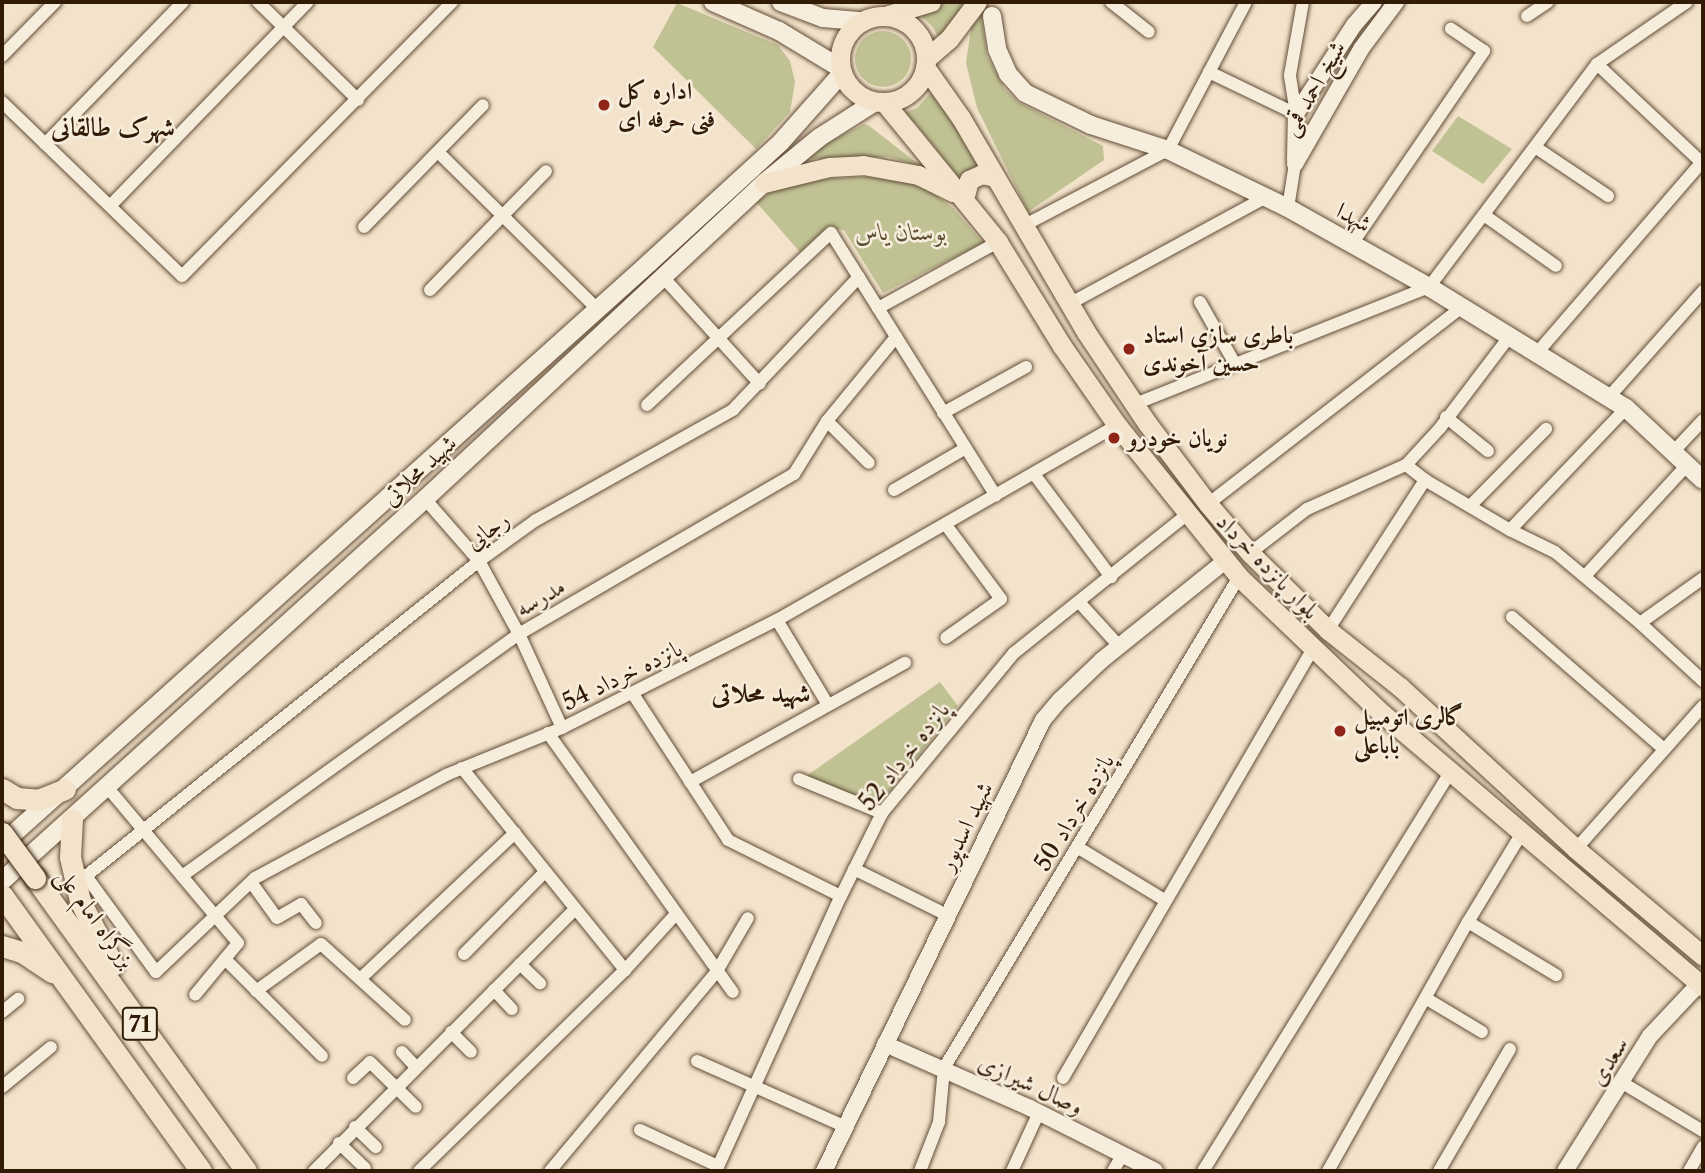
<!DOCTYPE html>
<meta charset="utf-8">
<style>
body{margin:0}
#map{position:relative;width:1705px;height:1173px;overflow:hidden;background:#f3e3cb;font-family:"Libre Caslon Text",Amiri,serif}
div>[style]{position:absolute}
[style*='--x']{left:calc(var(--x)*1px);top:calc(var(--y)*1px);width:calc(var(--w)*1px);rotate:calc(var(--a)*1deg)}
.green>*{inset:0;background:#c0c294}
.round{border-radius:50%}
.roads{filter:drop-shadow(0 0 2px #624d37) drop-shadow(0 0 2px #624d37)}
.minor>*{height:12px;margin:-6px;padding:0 6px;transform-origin:6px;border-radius:6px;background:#f7eddd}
.tertiary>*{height:16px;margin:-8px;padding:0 8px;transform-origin:8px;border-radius:8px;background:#f7eddd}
.secondary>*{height:18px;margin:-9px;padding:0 9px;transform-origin:9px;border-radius:9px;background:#f7eddd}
.primary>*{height:19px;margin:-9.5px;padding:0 9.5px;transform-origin:9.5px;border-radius:9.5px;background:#f3e3cb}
.primary>.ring{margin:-9.5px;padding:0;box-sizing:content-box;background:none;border:19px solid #f3e3cb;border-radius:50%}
.trunk>*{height:21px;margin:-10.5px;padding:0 10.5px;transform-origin:10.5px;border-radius:10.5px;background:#f3e3cb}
.bridges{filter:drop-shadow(0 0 2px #321b06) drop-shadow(0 0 2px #321b06)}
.trunk-bridge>*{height:21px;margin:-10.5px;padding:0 10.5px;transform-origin:10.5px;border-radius:10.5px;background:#f3e3cb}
.dots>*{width:19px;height:19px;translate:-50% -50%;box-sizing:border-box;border:4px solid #f7eddd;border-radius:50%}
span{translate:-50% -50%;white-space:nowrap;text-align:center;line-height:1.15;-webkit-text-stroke:5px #f7eddd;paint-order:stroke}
.shield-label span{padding:2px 5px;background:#f7eddd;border:2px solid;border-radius:5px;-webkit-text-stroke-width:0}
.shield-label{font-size:23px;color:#321b06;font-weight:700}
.street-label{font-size:24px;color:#321b06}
.poi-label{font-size:24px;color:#321b06;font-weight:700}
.left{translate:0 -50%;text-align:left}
.park-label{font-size:24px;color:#5d4d31;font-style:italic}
.neighbourhood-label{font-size:26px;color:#321b06;font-weight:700}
.frame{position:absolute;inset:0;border:4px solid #321b06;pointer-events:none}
</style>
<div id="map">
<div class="green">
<div style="clip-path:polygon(948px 2px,967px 2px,940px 40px,932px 26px,919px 14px)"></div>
<div style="clip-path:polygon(677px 3px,778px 45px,790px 61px,795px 82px,790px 112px,756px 149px,653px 47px)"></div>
<div style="clip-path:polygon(981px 12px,987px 56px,1004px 88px,1018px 102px,1103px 146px,1104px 160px,1028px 212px,977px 108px,966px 63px,972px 21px)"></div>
<div class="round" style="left:855px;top:31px;width:56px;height:56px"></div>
<div style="clip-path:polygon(936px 87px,985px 168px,957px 176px,916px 124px,903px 113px,917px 108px)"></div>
<div style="clip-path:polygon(1458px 116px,1512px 149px,1483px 184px,1432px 151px)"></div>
<div style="clip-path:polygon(864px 124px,868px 125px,921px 166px,889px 157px,811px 159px,810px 156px,836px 138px)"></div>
<div style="clip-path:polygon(869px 177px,902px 180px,930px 191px,953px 208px,983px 243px,883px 293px,844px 230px,826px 229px,800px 252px,756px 202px,774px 190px,814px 179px)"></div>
<div style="clip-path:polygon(940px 682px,958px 706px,878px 806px,805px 777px)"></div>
</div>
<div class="roads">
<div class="minor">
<div style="--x:258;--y:2;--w:140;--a:44.4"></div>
<div style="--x:1111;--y:2;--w:48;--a:38.3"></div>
<div style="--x:1527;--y:16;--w:25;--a:-34"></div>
<div style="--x:2;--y:56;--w:76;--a:-45.5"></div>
<div style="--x:1597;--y:64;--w:146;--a:43.3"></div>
<div style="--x:1209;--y:72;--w:97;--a:25.8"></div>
<div style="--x:2;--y:102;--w:250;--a:44"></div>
<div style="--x:182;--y:276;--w:385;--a:-45.4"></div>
<div style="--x:1296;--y:114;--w:39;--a:-99"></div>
<div style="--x:1290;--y:75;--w:74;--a:-79.9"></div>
<div style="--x:45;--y:144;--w:198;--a:-45.8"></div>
<div style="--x:1535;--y:147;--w:88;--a:33.9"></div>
<div style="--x:438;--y:152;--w:223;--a:44.6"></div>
<div style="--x:110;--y:206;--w:284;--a:-45.9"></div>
<div style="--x:1288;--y:208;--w:45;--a:-81"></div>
<div style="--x:1484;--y:215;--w:88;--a:35.3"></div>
<div style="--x:1023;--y:226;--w:164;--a:-27.7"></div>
<div style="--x:1168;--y:150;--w:167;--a:-62.2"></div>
<div style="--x:364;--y:227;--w:170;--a:-45.7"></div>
<div style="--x:1352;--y:244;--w:234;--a:-55.6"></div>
<div style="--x:1484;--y:51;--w:40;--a:-146"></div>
<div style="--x:663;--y:277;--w:144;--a:47.8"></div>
<div style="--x:859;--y:277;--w:183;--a:133.5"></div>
<div style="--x:733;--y:410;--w:226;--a:150.8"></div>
<div style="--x:536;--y:520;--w:70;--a:144.3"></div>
<div style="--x:479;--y:561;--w:504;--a:141.29"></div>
<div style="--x:86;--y:876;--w:119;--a:53.9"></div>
<div style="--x:156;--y:972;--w:137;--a:-43.5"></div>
<div style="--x:255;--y:878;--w:217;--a:-28.3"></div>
<div style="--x:446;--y:775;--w:125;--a:-22.1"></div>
<div style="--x:562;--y:728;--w:241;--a:-26.7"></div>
<div style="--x:777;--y:620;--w:392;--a:-29.8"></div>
<div style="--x:430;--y:290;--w:166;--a:-45.7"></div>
<div style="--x:1200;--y:302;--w:69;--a:60.5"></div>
<div style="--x:1069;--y:304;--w:224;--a:-28.5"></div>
<div style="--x:878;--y:308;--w:137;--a:-28.8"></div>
<div style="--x:1537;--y:353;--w:252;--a:-49.2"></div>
<div style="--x:1609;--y:397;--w:142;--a:-48.4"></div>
<div style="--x:1135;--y:404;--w:316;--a:-21.7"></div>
<div style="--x:1429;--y:287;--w:279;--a:-53"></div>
<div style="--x:1597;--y:64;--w:109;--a:-34.6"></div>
<div style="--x:647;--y:405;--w:252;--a:-43.1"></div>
<div style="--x:831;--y:233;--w:310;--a:57.9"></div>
<div style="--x:943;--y:413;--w:95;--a:-29"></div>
<div style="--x:1446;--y:417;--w:54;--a:39"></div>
<div style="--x:827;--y:421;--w:59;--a:45"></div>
<div style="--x:1674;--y:451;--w:42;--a:-46.9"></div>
<div style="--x:1406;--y:465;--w:24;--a:38"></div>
<div style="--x:1425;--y:480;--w:99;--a:30.5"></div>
<div style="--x:1510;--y:530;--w:50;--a:26.1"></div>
<div style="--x:1555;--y:552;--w:111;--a:39.9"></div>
<div style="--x:1640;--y:623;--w:86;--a:42.6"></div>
<div style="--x:1034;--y:474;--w:129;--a:53.2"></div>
<div style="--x:894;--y:490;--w:83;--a:-30.3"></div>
<div style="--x:425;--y:499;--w:82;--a:48.9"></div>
<div style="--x:479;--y:561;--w:83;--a:61.3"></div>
<div style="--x:519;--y:634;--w:103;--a:65.4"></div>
<div style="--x:1208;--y:504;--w:320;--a:-37.8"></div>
<div style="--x:1471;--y:505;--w:107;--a:-45.4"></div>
<div style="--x:946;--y:525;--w:92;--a:53.4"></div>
<div style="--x:1001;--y:599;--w:67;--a:144.7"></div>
<div style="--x:1510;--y:530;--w:168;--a:-46.4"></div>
<div style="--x:1250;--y:553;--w:72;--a:-37.7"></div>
<div style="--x:1307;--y:509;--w:108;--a:-24"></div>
<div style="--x:1406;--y:465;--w:50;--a:-47.4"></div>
<div style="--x:1440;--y:428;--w:114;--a:-52.8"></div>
<div style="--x:1585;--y:576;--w:151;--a:-47.4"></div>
<div style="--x:1079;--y:602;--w:59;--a:47.7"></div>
<div style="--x:1512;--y:617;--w:201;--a:41"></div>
<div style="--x:777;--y:620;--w:99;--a:59"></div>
<div style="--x:1640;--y:623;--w:77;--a:-35.5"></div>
<div style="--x:1328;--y:630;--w:179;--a:-57.1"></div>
<div style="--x:633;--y:694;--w:174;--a:56.9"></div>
<div style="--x:728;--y:840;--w:126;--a:26.4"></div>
<div style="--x:548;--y:733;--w:318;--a:54.5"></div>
<div style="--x:462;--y:768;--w:260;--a:51.1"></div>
<div style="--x:799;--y:779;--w:90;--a:22.3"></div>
<div style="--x:690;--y:782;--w:246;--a:-29"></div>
<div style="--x:108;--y:788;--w:202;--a:50"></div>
<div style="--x:238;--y:943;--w:67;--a:129.6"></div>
<div style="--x:1077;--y:847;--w:104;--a:31.2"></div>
<div style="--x:1576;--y:849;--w:191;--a:-48.4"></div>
<div style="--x:854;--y:869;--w:104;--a:26.3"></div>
<div style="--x:182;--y:876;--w:415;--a:-35.7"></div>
<div style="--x:519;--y:634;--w:318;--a:-30.2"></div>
<div style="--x:794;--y:474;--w:62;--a:-58.1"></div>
<div style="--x:827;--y:421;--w:109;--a:-50.6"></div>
<div style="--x:251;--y:882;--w:44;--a:54.2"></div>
<div style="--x:277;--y:918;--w:28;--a:-30"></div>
<div style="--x:301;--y:904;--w:24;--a:52"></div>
<div style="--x:1468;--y:922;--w:103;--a:31.1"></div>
<div style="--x:464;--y:954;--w:115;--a:-45.4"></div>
<div style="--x:225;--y:959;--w:137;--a:45"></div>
<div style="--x:520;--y:964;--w:28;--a:44"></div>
<div style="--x:360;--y:979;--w:213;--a:-43.3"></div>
<div style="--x:494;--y:990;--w:26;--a:47"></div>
<div style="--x:256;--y:991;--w:80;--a:-35.9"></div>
<div style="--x:321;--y:944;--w:113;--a:42.1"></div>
<div style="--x:1427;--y:999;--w:64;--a:31"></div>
<div style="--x:2;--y:1012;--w:21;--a:-39"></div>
<div style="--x:451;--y:1032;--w:28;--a:45"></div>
<div style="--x:402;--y:1052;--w:21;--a:47"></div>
<div style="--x:697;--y:1061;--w:163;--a:23.9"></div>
<div style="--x:353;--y:1078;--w:23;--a:-43"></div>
<div style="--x:370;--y:1062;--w:64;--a:44.4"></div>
<div style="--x:1063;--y:1078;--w:497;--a:-59.8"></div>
<div style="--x:1621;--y:1082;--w:96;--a:30.9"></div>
<div style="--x:2;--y:1087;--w:63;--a:-39.2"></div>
<div style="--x:355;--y:1127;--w:29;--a:44"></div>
<div style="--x:640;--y:1130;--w:86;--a:24.8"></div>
<div style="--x:339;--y:1143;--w:36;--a:44"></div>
<div style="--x:314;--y:1171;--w:370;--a:-45.1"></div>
<div style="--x:419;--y:1171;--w:288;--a:-44.3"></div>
<div style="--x:625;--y:970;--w:76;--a:-47.7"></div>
<div style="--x:550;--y:1171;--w:261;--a:-50.1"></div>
<div style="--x:717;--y:971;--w:61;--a:-59.7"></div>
<div style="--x:716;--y:1171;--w:302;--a:-65.6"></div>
<div style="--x:841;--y:896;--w:93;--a:-63.7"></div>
<div style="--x:882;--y:813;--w:207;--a:-50.5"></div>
<div style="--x:1014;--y:653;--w:221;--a:-38.7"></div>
<div style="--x:920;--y:1171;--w:53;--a:-68.8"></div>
<div style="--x:939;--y:1122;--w:54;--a:-84.7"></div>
<div style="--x:944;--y:1068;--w:573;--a:-59"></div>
<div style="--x:1012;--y:1171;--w:65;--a:-65.4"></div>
<div style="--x:1113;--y:1171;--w:20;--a:-60"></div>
<div style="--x:1203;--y:1171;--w:469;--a:-58.2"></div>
<div style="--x:1328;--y:1171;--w:286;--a:-60.7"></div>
<div style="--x:1468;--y:922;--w:104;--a:-58.8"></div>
<div style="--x:1439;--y:1171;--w:141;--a:-59.8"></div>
<div style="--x:1689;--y:1171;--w:28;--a:-60"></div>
</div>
<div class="tertiary">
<div style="--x:1295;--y:160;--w:46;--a:-88.8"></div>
<div style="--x:1296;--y:114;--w:106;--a:-56.9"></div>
<div style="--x:1354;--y:25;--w:30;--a:-49"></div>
<div style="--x:1295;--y:164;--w:133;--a:-60.1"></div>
<div style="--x:1361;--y:49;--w:59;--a:-53.3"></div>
<div style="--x:885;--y:1044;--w:158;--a:23.8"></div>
<div style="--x:1030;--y:1108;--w:140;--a:26.7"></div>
<div style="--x:824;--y:1171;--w:501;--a:-64.1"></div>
<div style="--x:1043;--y:720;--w:26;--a:-50"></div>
<div style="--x:1060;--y:700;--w:58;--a:-43.6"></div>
<div style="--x:1102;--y:660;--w:158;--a:-38.8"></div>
<div style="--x:1565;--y:1171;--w:160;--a:-57.8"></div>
<div style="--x:1650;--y:1036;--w:71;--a:-46.7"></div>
</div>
<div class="secondary">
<div style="--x:713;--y:2;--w:72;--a:23.7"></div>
<div style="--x:779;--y:31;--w:71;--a:31.2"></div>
<div style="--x:781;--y:2;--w:45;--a:20.9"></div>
<div style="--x:823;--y:18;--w:38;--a:5"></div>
<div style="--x:992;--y:16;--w:33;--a:81"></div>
<div style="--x:997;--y:49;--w:27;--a:66"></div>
<div style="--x:1008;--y:74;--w:25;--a:48"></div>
<div style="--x:1025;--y:93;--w:73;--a:25.9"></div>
<div style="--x:1091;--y:125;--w:81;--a:18"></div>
<div style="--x:1168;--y:150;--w:133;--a:25.8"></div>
<div style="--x:1288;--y:208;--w:162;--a:29.3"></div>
<div style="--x:1429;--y:287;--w:231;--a:31.6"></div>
<div style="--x:1626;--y:408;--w:105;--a:43.1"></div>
<div style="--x:2;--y:844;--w:870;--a:-41.92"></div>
<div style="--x:649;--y:263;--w:179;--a:-42.5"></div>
<div style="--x:781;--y:142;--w:92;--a:-48.5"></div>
<div style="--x:2;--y:881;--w:570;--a:-42.08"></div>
<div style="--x:425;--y:499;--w:463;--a:-43"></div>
<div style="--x:764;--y:183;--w:72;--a:-39.4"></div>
<div style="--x:820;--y:137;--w:65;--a:-32.5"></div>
</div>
<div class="primary">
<div style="--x:888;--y:15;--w:45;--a:-16.8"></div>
<div class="ring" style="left:840px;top:16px;width:67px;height:67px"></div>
<div style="--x:927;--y:58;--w:29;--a:-41"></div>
<div style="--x:949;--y:39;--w:46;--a:-52.9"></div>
<div style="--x:925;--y:67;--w:62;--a:54.8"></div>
<div style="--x:961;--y:118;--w:248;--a:59.7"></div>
<div style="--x:1086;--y:332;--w:110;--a:56.2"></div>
<div style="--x:1147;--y:423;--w:101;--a:53"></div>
<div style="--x:1208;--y:504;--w:65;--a:49.4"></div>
<div style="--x:1250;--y:553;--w:110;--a:44.6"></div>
<div style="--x:1328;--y:630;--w:92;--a:38.4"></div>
<div style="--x:1400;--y:687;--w:239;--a:42.6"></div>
<div style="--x:1576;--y:849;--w:166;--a:40.1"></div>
<div style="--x:884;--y:102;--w:181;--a:50.8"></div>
<div style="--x:998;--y:242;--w:122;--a:58.4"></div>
<div style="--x:1062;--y:346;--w:96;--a:55.2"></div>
<div style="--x:1117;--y:425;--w:195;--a:51.2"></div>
<div style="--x:1239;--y:577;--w:192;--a:43.7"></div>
<div style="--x:1378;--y:710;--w:427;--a:40.4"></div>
<div style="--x:764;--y:183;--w:67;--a:-13.8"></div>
<div style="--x:829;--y:167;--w:34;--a:-3"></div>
<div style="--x:863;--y:165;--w:56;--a:10.3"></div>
<div style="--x:918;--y:175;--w:39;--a:26"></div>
<div style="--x:964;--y:199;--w:20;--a:-75"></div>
<div style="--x:969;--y:180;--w:14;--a:-25"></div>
<div style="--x:982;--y:174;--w:13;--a:13"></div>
</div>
<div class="trunk">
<div style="--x:2;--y:789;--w:17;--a:31"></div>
<div style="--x:17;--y:798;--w:21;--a:5"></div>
<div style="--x:38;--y:800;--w:29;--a:-22"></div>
<div style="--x:72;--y:819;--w:38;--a:93"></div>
<div style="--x:70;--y:857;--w:45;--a:77.2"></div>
<div style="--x:80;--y:901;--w:72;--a:62.7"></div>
<div style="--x:35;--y:878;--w:361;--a:54.2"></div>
<div style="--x:2;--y:895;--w:340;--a:54.2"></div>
<div style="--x:2;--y:946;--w:21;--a:17"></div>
<div style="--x:22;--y:952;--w:36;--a:34"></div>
</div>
</div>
<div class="bridges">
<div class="trunk-bridge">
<div style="--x:2;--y:833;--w:56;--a:53.7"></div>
</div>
</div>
<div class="dots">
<div style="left:604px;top:105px;background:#8f2418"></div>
<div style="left:1129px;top:349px;background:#8f2418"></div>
<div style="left:1114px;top:438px;background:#8f2418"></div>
<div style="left:1340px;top:731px;background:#8f2418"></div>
</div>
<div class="shield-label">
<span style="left:140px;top:1024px">71</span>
</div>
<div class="street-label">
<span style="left:1313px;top:88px;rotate:-60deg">شیخ احمد قمی</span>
<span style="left:1354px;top:217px;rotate:29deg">شهدا</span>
<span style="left:419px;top:470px;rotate:-43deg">شهید محلاتی</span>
<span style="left:487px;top:530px;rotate:-36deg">رجایی</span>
<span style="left:1268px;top:566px;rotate:46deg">بلوار پانزده خرداد</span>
<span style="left:540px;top:597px;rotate:-30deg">مدرسه</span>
<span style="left:622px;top:675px;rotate:-26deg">پانزده خرداد 54</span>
<span style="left:904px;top:756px;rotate:-52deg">پانزده خرداد 52</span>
<span style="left:1074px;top:812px;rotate:-59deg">پانزده خرداد 50</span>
<span style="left:965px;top:826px;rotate:-64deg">شهید اسدپور</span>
<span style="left:96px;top:918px;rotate:54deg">بزرگراه امام علی</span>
<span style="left:1608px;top:1061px;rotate:-58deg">سعدی</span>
<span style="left:1031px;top:1084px;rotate:25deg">وصال شیرازی</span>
</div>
<div class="poi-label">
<span class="left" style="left:618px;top:105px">اداره کل<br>فنی حرفه ای</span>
<span class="left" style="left:1143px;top:349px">باطری سازی استاد<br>حسین آخوندی</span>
<span class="left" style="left:1128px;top:438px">نویان خودرو</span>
<span class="left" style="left:1354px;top:731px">گالری اتومبیل<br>باباعلی</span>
</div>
<div class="park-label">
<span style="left:901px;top:232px">بوستان یاس</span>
</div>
<div class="neighbourhood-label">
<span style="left:113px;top:128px">شهرک طالقانی</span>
<span style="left:761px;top:694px">شهید محلاتی</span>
</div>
<div class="frame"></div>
</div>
